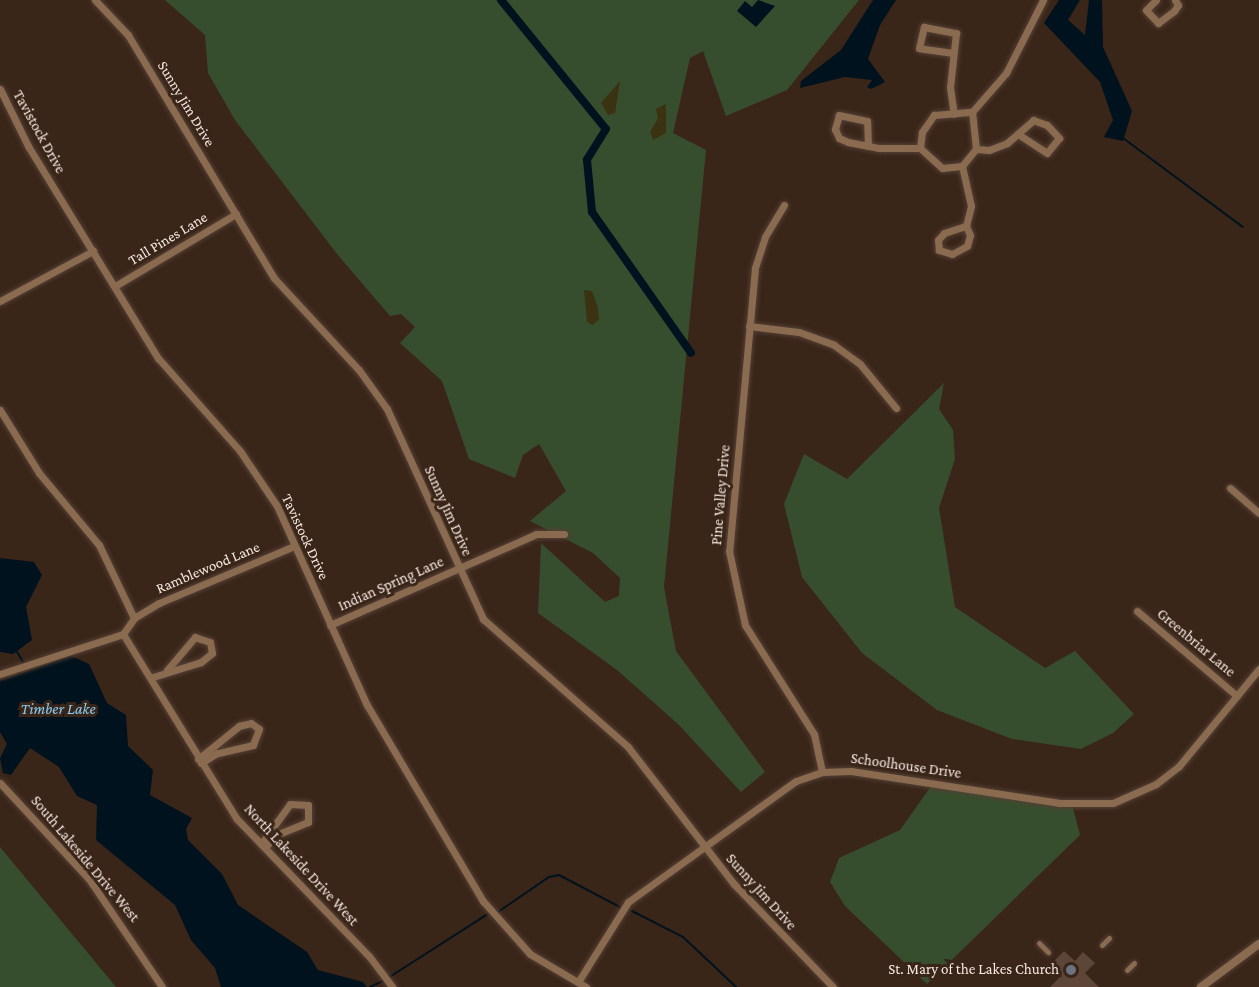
<!DOCTYPE html>
<style>
body{margin:0}
#map{position:relative;width:1259px;height:987px;overflow:hidden;background:#3a2519;font-family:"Crimson Pro",serif}
div>[style]{position:absolute}
[style*='--x']{left:calc(var(--x)*1px);top:calc(var(--y)*1px);width:calc(var(--w)*1px);rotate:calc(var(--a)*1deg)}
.green>*{inset:0;background:#374e2e}
.sand>*{inset:0;background:#3a3211}
.water>*{inset:0;background:#00121d}
.stream>*{height:2px;margin:-1px;padding:0 1px;transform-origin:1px;border-radius:1px;background:#00121d}
.canal>*{height:8px;margin:-4px;padding:0 4px;transform-origin:4px;border-radius:4px;background:#00121d}
.building>*{inset:0;background:#5d4538}
.roads{filter:drop-shadow(0 0 2px #544035) drop-shadow(0 0 2px #544035)}
.pedestrian>*{height:5px;margin:-2.5px;padding:0 2.5px;transform-origin:2.5px;border-radius:2.5px;background:#8a6b50}
.minor>*{height:7px;margin:-3.5px;padding:0 3.5px;transform-origin:3.5px;border-radius:3.5px;background:#8a6b50}
.tertiary>*{height:8px;margin:-4px;padding:0 4px;transform-origin:4px;border-radius:4px;background:#8a6b50}
.dots>*{width:16px;height:16px;translate:-50% -50%;box-sizing:border-box;border:3px solid #3a2519;border-radius:50%}
span{translate:-50% -50%;white-space:nowrap;text-align:center;line-height:1.15;-webkit-text-stroke:6px #3a2519;paint-order:stroke}
.street-label{font-size:15px;color:#f7e8e0}
.poi-label{font-size:15px;color:#f7e8e0}
.right{translate:-100% -50%;text-align:right}
.water-label{font-size:16px;color:#85cdf6;font-style:italic}
</style>
<div id="map">
<div class="green">
<div style="clip-path:polygon(165px 0,859px 0,787px 90px,726px 116px,703px 51px,690px 58px,673px 133px,706px 150px,664px 587px,676px 651px,765px 772px,741px 792px,679px 725px,617px 670px,538px 613px,541px 543px,605px 602px,619px 596px,620px 578px,593px 553px,530px 521px,566px 491px,539px 444px,523px 455px,515px 478px,469px 459px,442px 381px,400px 343px,415px 327px,401px 314px,390px 316px,337px 254px,235px 120px,208px 73px,205px 35px)"></div>
<div style="clip-path:polygon(944px 383px,939px 409px,953px 430px,955px 459px,939px 508px,955px 607px,1045px 668px,1075px 651px,1134px 714px,1113px 733px,1081px 749px,1012px 739px,937px 710px,862px 653px,802px 577px,784px 504px,804px 454px,847px 479px)"></div>
<div style="clip-path:polygon(934px 782px,1072px 804px,1080px 835px,927px 984px,845px 906px,830px 882px,839px 858px,900px 830px)"></div>
<div style="clip-path:polygon(0 847px,116px 987px,0 987px)"></div>
</div>
<div class="sand">
<div style="clip-path:polygon(620px 81px,615px 113px,608px 115px,601px 103px)"></div>
<div style="clip-path:polygon(666px 104px,666px 133px,653px 140px,650px 132px,658px 118px,656px 109px)"></div>
<div style="clip-path:polygon(584px 290px,592px 291px,598px 308px,599px 319px,593px 325px,587px 322px)"></div>
</div>
<div class="water">
<div style="clip-path:polygon(758px 0,775px 6px,756px 27px,737px 11px,745px 1px,752px 7px)"></div>
<div style="clip-path:polygon(873px 0,896px 0,880px 25px,868px 59px,885px 82px,871px 89px,867px 87px,872px 80px,845px 77px,800px 88px,801px 81px,841px 50px)"></div>
<div style="clip-path:polygon(1059px 0,1080px 0,1068px 20px,1085px 35px,1089px 0,1102px 0,1103px 47px,1132px 111px,1123px 141px,1104px 137px,1113px 120px,1100px 82px,1044px 23px)"></div>
<div style="clip-path:polygon(0 558px,34px 562px,42px 575px,26px 607px,32px 640px,13px 654px,0 652px)"></div>
<div style="clip-path:polygon(71px 656px,89px 664px,107px 703px,126px 715px,128px 746px,153px 770px,150px 795px,192px 818px,186px 829px,188px 840px,222px 874px,238px 905px,307px 952px,318px 970px,363px 982px,367px 987px,221px 987px,215px 968px,191px 940px,175px 905px,96px 840px,97px 805px,77px 796px,59px 767px,30px 748px,11px 775px,3px 773px,0 758px,7px 744px,0 732px,0 681px)"></div>
</div>
<div class="stream">
<div style="--x:1123;--y:138;--w:149;--a:36.6"></div>
<div style="--x:16;--y:650;--w:16;--a:60"></div>
<div style="--x:632;--y:911;--w:57;--a:27"></div>
<div style="--x:683;--y:937;--w:73;--a:43.3"></div>
<div style="--x:498;--y:912;--w:62;--a:-34.5"></div>
<div style="--x:549;--y:877;--w:10;--a:-11"></div>
<div style="--x:559;--y:875;--w:69;--a:27.7"></div>
<div style="--x:388;--y:978;--w:117;--a:-32.7"></div>
<div style="--x:370;--y:987;--w:14;--a:-25"></div>
</div>
<div class="canal">
<div style="--x:501;--y:0;--w:166;--a:50.9"></div>
<div style="--x:606;--y:129;--w:36;--a:122"></div>
<div style="--x:587;--y:160;--w:52;--a:84.5"></div>
<div style="--x:592;--y:212;--w:172;--a:54.9"></div>
</div>
<div class="building">
<div style="clip-path:polygon(1064px 951px,1075px 961px,1083px 952px,1095px 963px,1085px 973px,1099px 987px,1050px 987px,1060px 977px,1049px 966px)"></div>
</div>
<div class="roads">
<div class="pedestrian">
<div style="--x:1039;--y:943;--w:13;--a:45"></div>
<div style="--x:1102;--y:945;--w:10;--a:-45"></div>
<div style="--x:1127;--y:970;--w:10;--a:-45"></div>
</div>
<div class="minor">
<div style="--x:95;--y:0;--w:48;--a:46.7"></div>
<div style="--x:128;--y:35;--w:283;--a:59"></div>
<div style="--x:274;--y:278;--w:125;--a:47.3"></div>
<div style="--x:359;--y:370;--w:48;--a:54.3"></div>
<div style="--x:387;--y:409;--w:231;--a:65.4"></div>
<div style="--x:483;--y:619;--w:193;--a:41.4"></div>
<div style="--x:628;--y:747;--w:173;--a:52.3"></div>
<div style="--x:734;--y:884;--w:143;--a:46.1"></div>
<div style="--x:1156;--y:0;--w:14;--a:135"></div>
<div style="--x:1146;--y:10;--w:18;--a:47"></div>
<div style="--x:1158;--y:23;--w:20;--a:-37"></div>
<div style="--x:1174;--y:11;--w:7;--a:-56"></div>
<div style="--x:1178;--y:5;--w:6;--a:-121"></div>
<div style="--x:953;--y:53;--w:34;--a:-172"></div>
<div style="--x:919;--y:48;--w:22;--a:-77"></div>
<div style="--x:924;--y:27;--w:33;--a:11"></div>
<div style="--x:956;--y:33;--w:54;--a:96.3"></div>
<div style="--x:950;--y:87;--w:27;--a:82"></div>
<div style="--x:0;--y:89;--w:64;--a:63.8"></div>
<div style="--x:28;--y:146;--w:249;--a:58.5"></div>
<div style="--x:158;--y:358;--w:124;--a:48.6"></div>
<div style="--x:240;--y:451;--w:66;--a:56.1"></div>
<div style="--x:277;--y:506;--w:218;--a:65.7"></div>
<div style="--x:367;--y:705;--w:228;--a:59.4"></div>
<div style="--x:483;--y:901;--w:71;--a:48.4"></div>
<div style="--x:530;--y:954;--w:65;--a:30.5"></div>
<div style="--x:972;--y:112;--w:52;--a:-48.9"></div>
<div style="--x:1006;--y:73;--w:82;--a:-63.1"></div>
<div style="--x:868;--y:146;--w:25;--a:-92"></div>
<div style="--x:867;--y:121;--w:29;--a:-168"></div>
<div style="--x:839;--y:115;--w:15;--a:106"></div>
<div style="--x:835;--y:129;--w:10;--a:66"></div>
<div style="--x:839;--y:138;--w:10;--a:24"></div>
<div style="--x:848;--y:142;--w:32;--a:11"></div>
<div style="--x:879;--y:148;--w:41;--a:0"></div>
<div style="--x:920;--y:148;--w:30;--a:42"></div>
<div style="--x:942;--y:168;--w:20;--a:-6"></div>
<div style="--x:962;--y:166;--w:22;--a:-51"></div>
<div style="--x:976;--y:149;--w:37;--a:-96"></div>
<div style="--x:920;--y:148;--w:16;--a:-83"></div>
<div style="--x:922;--y:132;--w:21;--a:-55"></div>
<div style="--x:934;--y:115;--w:38;--a:-5"></div>
<div style="--x:976;--y:149;--w:13;--a:4"></div>
<div style="--x:989;--y:150;--w:19;--a:-21"></div>
<div style="--x:1007;--y:143;--w:35;--a:-41"></div>
<div style="--x:1033;--y:120;--w:15;--a:20"></div>
<div style="--x:1047;--y:125;--w:18;--a:47"></div>
<div style="--x:1059;--y:138;--w:19;--a:129"></div>
<div style="--x:1047;--y:153;--w:35;--a:-147"></div>
<div style="--x:962;--y:166;--w:41;--a:77.3"></div>
<div style="--x:971;--y:206;--w:21;--a:104"></div>
<div style="--x:784;--y:205;--w:37;--a:121"></div>
<div style="--x:765;--y:237;--w:33;--a:108"></div>
<div style="--x:755;--y:268;--w:284;--a:95.2"></div>
<div style="--x:729;--y:551;--w:76;--a:77.8"></div>
<div style="--x:745;--y:625;--w:129;--a:57.7"></div>
<div style="--x:814;--y:734;--w:39;--a:78"></div>
<div style="--x:966;--y:226;--w:10;--a:66"></div>
<div style="--x:970;--y:235;--w:11;--a:105"></div>
<div style="--x:967;--y:246;--w:17;--a:152"></div>
<div style="--x:952;--y:254;--w:14;--a:-163"></div>
<div style="--x:939;--y:250;--w:10;--a:-96"></div>
<div style="--x:938;--y:240;--w:9;--a:-49"></div>
<div style="--x:944;--y:233;--w:23;--a:-18"></div>
<div style="--x:115;--y:286;--w:141;--a:-30.8"></div>
<div style="--x:0;--y:301;--w:106;--a:-28.3"></div>
<div style="--x:749;--y:326;--w:50;--a:6.8"></div>
<div style="--x:799;--y:332;--w:37;--a:20"></div>
<div style="--x:834;--y:345;--w:32;--a:36"></div>
<div style="--x:860;--y:364;--w:57;--a:50.7"></div>
<div style="--x:0;--y:410;--w:74;--a:58.2"></div>
<div style="--x:39;--y:473;--w:94;--a:50.2"></div>
<div style="--x:99;--y:545;--w:81;--a:64.4"></div>
<div style="--x:1230;--y:488;--w:38;--a:41"></div>
<div style="--x:1137;--y:611;--w:131;--a:40.4"></div>
<div style="--x:330;--y:625;--w:225;--a:-23.8"></div>
<div style="--x:536;--y:534;--w:28;--a:0"></div>
<div style="--x:123;--y:634;--w:216;--a:58.4"></div>
<div style="--x:236;--y:818;--w:192;--a:46.1"></div>
<div style="--x:369;--y:956;--w:39;--a:53"></div>
<div style="--x:123;--y:634;--w:19;--a:-55"></div>
<div style="--x:134;--y:618;--w:29;--a:-31"></div>
<div style="--x:159;--y:603;--w:147;--a:-22.9"></div>
<div style="--x:0;--y:674;--w:129;--a:-18"></div>
<div style="--x:153;--y:677;--w:50;--a:-17.4"></div>
<div style="--x:201;--y:662;--w:14;--a:-39"></div>
<div style="--x:212;--y:653;--w:11;--a:-100"></div>
<div style="--x:210;--y:642;--w:16;--a:-162"></div>
<div style="--x:195;--y:637;--w:43;--a:130.3"></div>
<div style="--x:198;--y:759;--w:53;--a:-38.8"></div>
<div style="--x:239;--y:726;--w:12;--a:-14"></div>
<div style="--x:251;--y:723;--w:10;--a:37"></div>
<div style="--x:259;--y:729;--w:17;--a:111"></div>
<div style="--x:253;--y:745;--w:37;--a:167"></div>
<div style="--x:217;--y:753;--w:19;--a:148"></div>
<div style="--x:0;--y:783;--w:131;--a:47.2"></div>
<div style="--x:89;--y:879;--w:130;--a:55.9"></div>
<div style="--x:261;--y:844;--w:49;--a:-54.1"></div>
<div style="--x:290;--y:804;--w:18;--a:3"></div>
<div style="--x:308;--y:805;--w:17;--a:90"></div>
<div style="--x:308;--y:822;--w:32;--a:158"></div>
<div style="--x:278;--y:834;--w:18;--a:135"></div>
<div style="--x:578;--y:982;--w:94;--a:-58"></div>
<div style="--x:628;--y:902;--w:207;--a:-35.8"></div>
<div style="--x:796;--y:781;--w:28;--a:-19"></div>
<div style="--x:822;--y:772;--w:29;--a:-2"></div>
<div style="--x:851;--y:771;--w:210;--a:8.7"></div>
<div style="--x:1059;--y:803;--w:54;--a:0"></div>
<div style="--x:1113;--y:803;--w:47;--a:-23.8"></div>
<div style="--x:1156;--y:784;--w:29;--a:-38"></div>
<div style="--x:1179;--y:766;--w:126;--a:-50.5"></div>
</div>
<div class="tertiary">
<div style="--x:1201;--y:987;--w:72;--a:-36.6"></div>
</div>
</div>
<div class="dots">
<div style="left:1071px;top:970px;background:#6b7280"></div>
</div>
<div class="street-label">
<span style="left:186px;top:104px;rotate:59deg">Sunny Jim Drive</span>
<span style="left:39px;top:132px;rotate:61deg">Tavistock Drive</span>
<span style="left:168px;top:239px;rotate:-31deg">Tall Pines Lane</span>
<span style="left:721px;top:495px;rotate:-85deg">Pine Valley Drive</span>
<span style="left:448px;top:511px;rotate:66deg">Sunny Jim Drive</span>
<span style="left:305px;top:537px;rotate:65deg">Tavistock Drive</span>
<span style="left:208px;top:568px;rotate:-23deg">Ramblewood Lane</span>
<span style="left:391px;top:584px;rotate:-24deg">Indian Spring Lane</span>
<span style="left:1196px;top:643px;rotate:40deg">Greenbriar Lane</span>
<span style="left:906px;top:766px;rotate:8deg">Schoolhouse Drive</span>
<span style="left:85px;top:859px;rotate:50deg">South Lakeside Drive West</span>
<span style="left:301px;top:865px;rotate:47deg">North Lakeside Drive West</span>
<span style="left:761px;top:892px;rotate:48deg">Sunny Jim Drive</span>
</div>
<div class="poi-label">
<span class="right" style="left:1059px;top:970px">St. Mary of the Lakes Church</span>
</div>
<div class="water-label">
<span style="left:58px;top:709px">Timber Lake</span>
</div>
</div>
